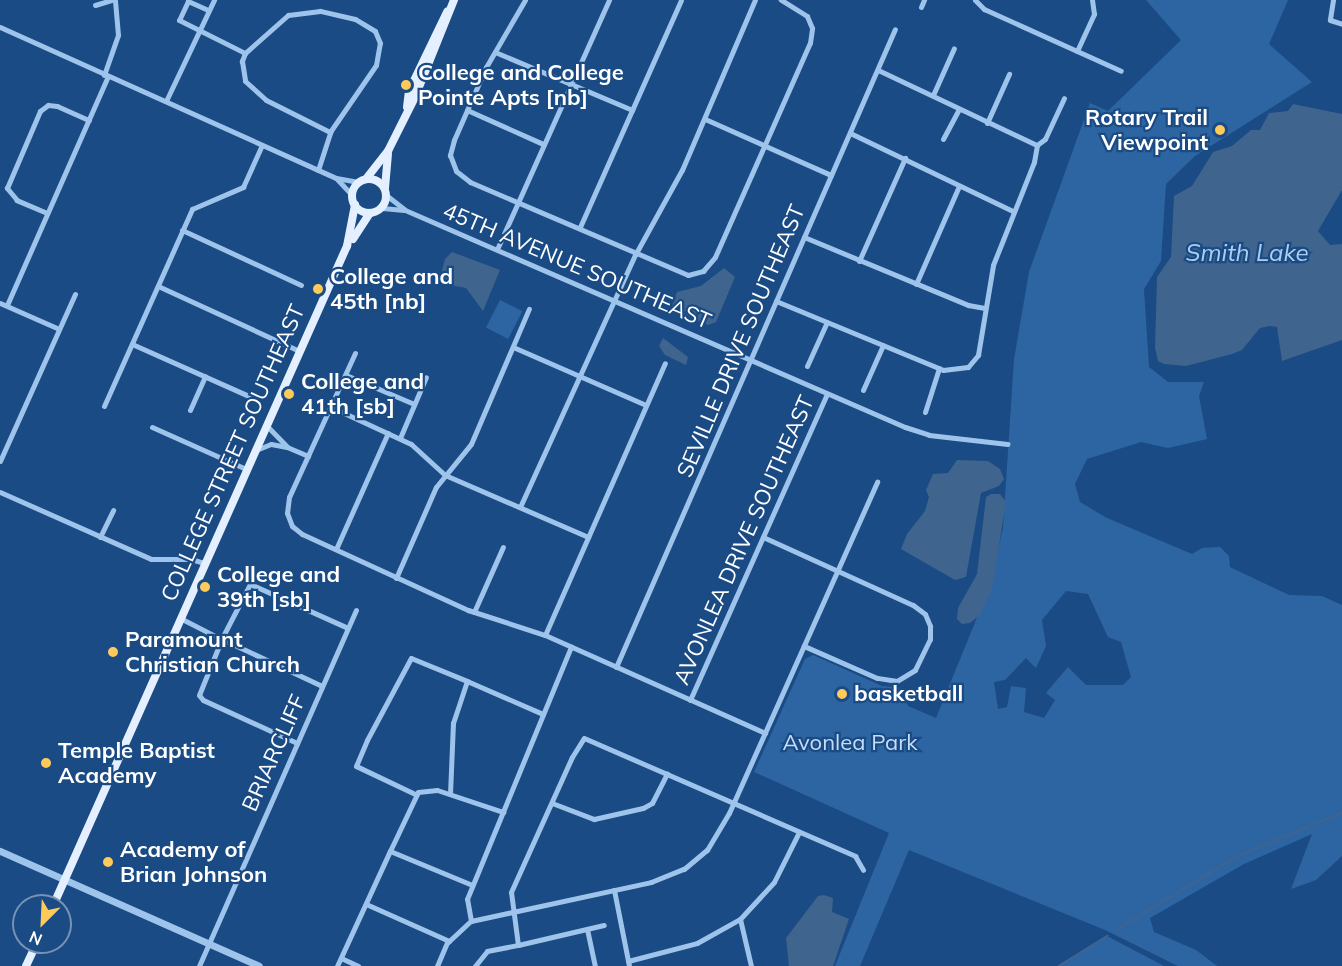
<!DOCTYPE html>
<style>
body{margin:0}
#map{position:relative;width:1342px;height:966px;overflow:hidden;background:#1a4b84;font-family:Mulish,sans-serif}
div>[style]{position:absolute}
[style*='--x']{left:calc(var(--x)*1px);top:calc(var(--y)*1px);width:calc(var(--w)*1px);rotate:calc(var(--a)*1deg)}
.green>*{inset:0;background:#2d65a3;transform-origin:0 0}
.water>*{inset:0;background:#3f648e}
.stream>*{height:1.5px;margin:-0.75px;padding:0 0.75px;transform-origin:0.75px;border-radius:0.75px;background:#3f648e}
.minor>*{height:5px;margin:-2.5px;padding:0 2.5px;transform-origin:2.5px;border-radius:2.5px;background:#9fc4ec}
.tertiary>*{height:7px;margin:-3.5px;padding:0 3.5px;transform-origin:3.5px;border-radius:3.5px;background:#9fc4ec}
.primary>*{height:8px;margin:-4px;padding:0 4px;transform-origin:4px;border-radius:4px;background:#e4efff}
.primary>.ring{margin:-4px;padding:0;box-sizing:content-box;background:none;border:8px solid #e4efff;border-radius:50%}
.dots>*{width:16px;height:16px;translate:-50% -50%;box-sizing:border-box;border:3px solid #1a4b84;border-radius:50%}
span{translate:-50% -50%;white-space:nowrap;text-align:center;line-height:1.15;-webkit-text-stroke:4.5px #1a4b84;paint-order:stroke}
.poi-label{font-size:22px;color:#fff;font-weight:700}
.left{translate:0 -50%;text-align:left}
.right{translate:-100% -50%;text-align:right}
.street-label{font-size:22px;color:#fff}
.park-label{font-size:22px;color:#c4ddf9}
.water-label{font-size:24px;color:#abcef3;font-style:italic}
.north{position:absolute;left:12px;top:894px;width:60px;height:60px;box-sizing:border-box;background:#1a4b84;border:2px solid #7693b5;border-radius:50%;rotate:204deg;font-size:16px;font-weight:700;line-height:24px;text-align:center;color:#fff}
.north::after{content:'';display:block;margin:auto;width:21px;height:27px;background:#fecb5b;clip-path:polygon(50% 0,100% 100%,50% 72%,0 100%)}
</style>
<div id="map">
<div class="green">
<div style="clip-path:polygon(evenodd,1146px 0,1288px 0,1269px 44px,1312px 82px,1195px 156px,1166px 184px,1161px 261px,1144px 289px,1149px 367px,1168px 382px,1204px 382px,1199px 396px,1207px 439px,1168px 448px,1141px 442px,1087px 459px,1075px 484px,1080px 502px,1107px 518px,1192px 554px,1202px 548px,1220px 547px,1229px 556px,1230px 567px,1289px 595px,1322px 596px,1342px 605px,1342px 856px,1316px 880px,1291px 889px,1312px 834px,1244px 864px,1150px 918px,1154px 932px,1196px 950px,1217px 966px,1178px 966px,1105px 930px,909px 850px,860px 966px,835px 966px,889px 833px,754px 772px,805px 659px,813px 655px,882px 686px,902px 688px,908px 706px,936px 718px,989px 588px,1003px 528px,1014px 359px,1029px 272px,1090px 103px,1108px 111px,1181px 40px,1146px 0,1066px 591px,1088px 594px,1108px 637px,1121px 642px,1131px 677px,1123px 685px,1086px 685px,1068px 667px,1046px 693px,1055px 700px,1044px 718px,1024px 712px,1026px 688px,1011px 686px,1007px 707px,998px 709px,994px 682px,1005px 680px,1026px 658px,1036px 668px,1046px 646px,1042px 620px,1066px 591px)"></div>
<div style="left:500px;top:300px;width:25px;height:31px;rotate:27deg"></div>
<div style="clip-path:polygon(1107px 936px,1164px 966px,1059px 966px)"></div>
</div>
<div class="water">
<div style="clip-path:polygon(1293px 104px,1342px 114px,1342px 190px,1318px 231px,1330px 245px,1342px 244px,1342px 340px,1282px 361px,1277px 327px,1270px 326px,1260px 328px,1242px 350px,1232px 354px,1186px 366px,1164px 364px,1158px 361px,1155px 348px,1157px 277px,1171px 257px,1174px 196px,1192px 186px,1213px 152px,1232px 146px,1251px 130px,1260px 130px,1269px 113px,1288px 111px)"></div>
<div style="clip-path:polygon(452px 252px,500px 270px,483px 311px,466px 288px,439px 283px,445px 259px)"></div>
<div style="clip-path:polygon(724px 268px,735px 277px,716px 322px,708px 325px,671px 308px,677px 292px,701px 286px)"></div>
<div style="clip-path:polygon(663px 338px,688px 357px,686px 365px,665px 355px,659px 346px)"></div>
<div style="clip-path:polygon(957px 460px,988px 461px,1000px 469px,1004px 479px,999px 486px,981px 493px,966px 577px,955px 580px,901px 549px,907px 534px,925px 511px,929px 497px,926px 490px,933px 474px,948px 473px)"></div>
<div style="clip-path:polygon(991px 494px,1000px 494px,1006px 502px,992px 589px,980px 615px,970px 623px,962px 624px,957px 619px,958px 608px,977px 574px,986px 497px)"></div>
<div style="clip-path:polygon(824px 895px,833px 898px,832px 912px,849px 919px,833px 966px,789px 966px,786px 938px,818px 896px)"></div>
</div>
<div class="stream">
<div style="--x:1116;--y:930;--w:145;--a:-31.2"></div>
<div style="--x:1240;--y:855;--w:110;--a:-22.4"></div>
<div style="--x:1059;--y:966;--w:57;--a:-32"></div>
</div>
<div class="minor">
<div style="--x:525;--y:0;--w:78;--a:120.2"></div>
<div style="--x:486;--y:67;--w:80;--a:113.7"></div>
<div style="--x:454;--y:140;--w:16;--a:105"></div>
<div style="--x:450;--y:155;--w:17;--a:69"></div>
<div style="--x:456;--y:171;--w:18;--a:38"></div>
<div style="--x:470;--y:182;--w:237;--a:23.1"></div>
<div style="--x:688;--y:275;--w:16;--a:-15"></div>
<div style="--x:703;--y:271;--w:18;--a:-49"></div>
<div style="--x:715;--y:257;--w:234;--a:-66.1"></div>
<div style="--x:810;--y:43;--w:15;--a:-82"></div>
<div style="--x:812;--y:28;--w:13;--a:-113"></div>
<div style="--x:807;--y:16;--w:31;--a:-148"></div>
<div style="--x:975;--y:0;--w:13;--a:45"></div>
<div style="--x:984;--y:9;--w:150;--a:24.3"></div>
<div style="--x:1333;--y:0;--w:20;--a:99"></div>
<div style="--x:1330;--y:20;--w:13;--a:18"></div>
<div style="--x:95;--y:5;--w:17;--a:-17"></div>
<div style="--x:921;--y:7;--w:8;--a:-67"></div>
<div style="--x:208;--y:10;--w:22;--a:-156"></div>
<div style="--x:188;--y:1;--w:21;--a:115"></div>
<div style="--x:179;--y:20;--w:74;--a:26.6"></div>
<div style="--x:0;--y:27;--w:368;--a:24.2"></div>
<div style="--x:336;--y:178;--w:23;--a:10"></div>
<div style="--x:1077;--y:51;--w:41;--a:-65.3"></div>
<div style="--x:1094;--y:14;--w:14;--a:-98"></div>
<div style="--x:495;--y:52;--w:149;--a:22.9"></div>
<div style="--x:878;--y:70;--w:176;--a:25.3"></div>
<div style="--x:104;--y:75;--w:42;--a:-70.7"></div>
<div style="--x:118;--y:35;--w:35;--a:-95"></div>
<div style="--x:933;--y:95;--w:51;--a:-65.9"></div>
<div style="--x:166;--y:101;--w:112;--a:-64.6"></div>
<div style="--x:467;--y:110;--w:83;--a:24.1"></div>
<div style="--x:705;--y:119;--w:138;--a:24"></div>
<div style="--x:987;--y:123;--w:54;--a:-65.8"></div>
<div style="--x:850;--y:133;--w:181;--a:25.6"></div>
<div style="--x:943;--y:139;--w:34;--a:-62"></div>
<div style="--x:1037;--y:145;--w:10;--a:-37"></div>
<div style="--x:1045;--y:139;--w:45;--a:-65.1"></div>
<div style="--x:318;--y:170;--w:40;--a:-72"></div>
<div style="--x:330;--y:132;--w:81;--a:-55.5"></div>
<div style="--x:376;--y:65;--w:22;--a:-80"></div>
<div style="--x:380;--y:43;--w:13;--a:-113"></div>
<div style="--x:375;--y:31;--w:23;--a:-149"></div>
<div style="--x:355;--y:19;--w:36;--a:-167"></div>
<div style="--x:320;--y:11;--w:32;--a:173"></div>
<div style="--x:288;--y:15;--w:57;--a:138.5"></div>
<div style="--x:245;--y:53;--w:9;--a:111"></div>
<div style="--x:242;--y:61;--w:20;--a:81"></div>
<div style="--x:245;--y:81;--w:28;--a:42"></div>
<div style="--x:266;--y:100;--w:72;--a:26.6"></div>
<div style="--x:337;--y:179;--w:22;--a:47"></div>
<div style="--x:386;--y:195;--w:24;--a:38"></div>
<div style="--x:405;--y:210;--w:545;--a:23.46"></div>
<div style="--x:905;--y:427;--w:25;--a:18"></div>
<div style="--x:929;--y:435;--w:79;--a:6.6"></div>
<div style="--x:382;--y:208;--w:22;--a:5"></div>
<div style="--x:47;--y:213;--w:33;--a:-157"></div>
<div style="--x:17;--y:200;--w:16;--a:-130"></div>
<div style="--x:7;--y:188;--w:84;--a:-66.8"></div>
<div style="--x:40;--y:111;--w:10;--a:-37"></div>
<div style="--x:48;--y:105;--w:9;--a:6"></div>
<div style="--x:57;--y:106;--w:35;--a:24"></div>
<div style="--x:580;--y:227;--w:248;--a:-66"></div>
<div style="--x:182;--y:230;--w:131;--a:24.8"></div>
<div style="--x:804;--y:237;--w:178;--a:22.5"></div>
<div style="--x:968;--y:305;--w:17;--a:10"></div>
<div style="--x:498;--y:247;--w:271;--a:-65.8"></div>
<div style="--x:859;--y:261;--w:113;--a:-65.9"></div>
<div style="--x:916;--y:284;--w:107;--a:-66.3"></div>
<div style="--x:158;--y:286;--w:155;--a:24.7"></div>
<div style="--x:776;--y:301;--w:181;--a:22.4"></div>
<div style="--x:943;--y:370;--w:25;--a:-7"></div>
<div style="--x:968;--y:367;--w:16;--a:-50"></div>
<div style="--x:978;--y:355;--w:91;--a:-80.5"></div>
<div style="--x:993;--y:265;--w:111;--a:-68.3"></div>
<div style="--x:1034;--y:162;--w:17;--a:-80"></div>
<div style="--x:0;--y:303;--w:64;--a:23.8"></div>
<div style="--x:7;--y:305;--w:250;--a:-66.2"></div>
<div style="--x:132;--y:344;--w:130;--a:24"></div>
<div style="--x:513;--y:347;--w:145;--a:23.6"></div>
<div style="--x:355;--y:353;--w:158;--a:114.6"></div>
<div style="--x:289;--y:497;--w:16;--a:97"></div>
<div style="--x:287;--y:513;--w:14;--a:69"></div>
<div style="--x:292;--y:526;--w:13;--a:39"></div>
<div style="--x:302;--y:534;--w:183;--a:24.6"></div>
<div style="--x:468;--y:610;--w:81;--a:18"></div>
<div style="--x:545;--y:635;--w:297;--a:-66.2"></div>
<div style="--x:807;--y:366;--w:48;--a:-65.6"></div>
<div style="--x:346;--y:375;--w:74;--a:23.1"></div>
<div style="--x:863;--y:390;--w:49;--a:-66"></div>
<div style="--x:104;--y:406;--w:216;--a:-65.9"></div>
<div style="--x:192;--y:209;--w:56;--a:-23.3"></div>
<div style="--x:243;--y:187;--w:46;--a:-65.7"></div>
<div style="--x:331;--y:407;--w:88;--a:24.8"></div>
<div style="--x:411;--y:444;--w:46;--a:42.4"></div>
<div style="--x:445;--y:475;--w:156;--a:23.4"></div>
<div style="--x:190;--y:410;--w:37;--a:-66"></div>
<div style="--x:925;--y:412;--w:46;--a:-72.3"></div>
<div style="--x:267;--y:426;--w:29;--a:46"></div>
<div style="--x:287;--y:447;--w:23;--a:23"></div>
<div style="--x:152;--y:427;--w:103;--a:24.1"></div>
<div style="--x:400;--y:438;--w:66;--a:-66.9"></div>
<div style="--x:256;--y:450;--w:16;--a:-22"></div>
<div style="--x:271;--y:444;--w:16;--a:11"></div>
<div style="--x:0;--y:461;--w:183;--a:-65.8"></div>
<div style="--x:0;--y:492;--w:165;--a:23.9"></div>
<div style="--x:151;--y:559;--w:40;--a:0"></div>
<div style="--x:191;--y:559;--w:14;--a:17"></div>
<div style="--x:520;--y:507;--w:277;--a:-65.5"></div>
<div style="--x:635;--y:255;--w:97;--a:-61.1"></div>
<div style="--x:682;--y:170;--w:185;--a:-66.8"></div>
<div style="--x:100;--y:537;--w:30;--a:-64"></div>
<div style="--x:763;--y:537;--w:165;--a:24.4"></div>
<div style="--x:913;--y:605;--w:15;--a:37"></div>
<div style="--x:925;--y:614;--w:13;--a:67"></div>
<div style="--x:930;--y:626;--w:13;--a:90"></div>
<div style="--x:930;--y:639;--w:34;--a:116"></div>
<div style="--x:915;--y:670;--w:21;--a:149"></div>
<div style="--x:897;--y:681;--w:20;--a:-171"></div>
<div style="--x:877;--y:678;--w:80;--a:-156.3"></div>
<div style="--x:336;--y:549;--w:127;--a:-65.9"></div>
<div style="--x:396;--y:578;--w:99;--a:-66.3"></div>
<div style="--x:436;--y:487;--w:55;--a:-50.9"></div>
<div style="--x:471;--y:444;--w:147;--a:-66.8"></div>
<div style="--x:474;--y:612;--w:71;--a:-66"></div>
<div style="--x:180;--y:618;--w:48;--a:27.1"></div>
<div style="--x:545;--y:635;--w:241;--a:24"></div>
<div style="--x:222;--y:638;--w:61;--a:-62.6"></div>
<div style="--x:250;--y:584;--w:107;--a:24.2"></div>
<div style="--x:616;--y:667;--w:696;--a:-66.38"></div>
<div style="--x:690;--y:700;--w:335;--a:-65.9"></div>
<div style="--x:297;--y:743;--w:103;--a:-155.4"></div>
<div style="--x:203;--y:700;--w:6;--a:-129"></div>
<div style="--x:199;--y:695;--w:51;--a:-68"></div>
<div style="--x:218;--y:648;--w:11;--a:-41"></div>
<div style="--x:226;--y:641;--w:106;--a:25.1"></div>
<div style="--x:415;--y:794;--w:65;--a:-154.6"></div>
<div style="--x:356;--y:766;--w:28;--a:-67"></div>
<div style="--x:367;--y:740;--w:93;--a:-61.8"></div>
<div style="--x:411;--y:658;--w:61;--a:22.3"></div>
<div style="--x:450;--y:794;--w:71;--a:-87.6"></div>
<div style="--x:453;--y:723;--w:44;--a:-71.6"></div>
<div style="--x:467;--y:681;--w:83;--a:23.5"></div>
<div style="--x:552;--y:803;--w:45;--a:20.9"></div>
<div style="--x:594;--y:819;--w:50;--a:-12.7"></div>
<div style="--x:643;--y:808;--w:10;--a:-29"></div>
<div style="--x:652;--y:803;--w:33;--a:-63"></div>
<div style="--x:390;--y:851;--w:65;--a:-64.6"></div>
<div style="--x:418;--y:792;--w:19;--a:-6"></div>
<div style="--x:437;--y:790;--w:70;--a:18.4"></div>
<div style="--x:614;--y:890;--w:77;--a:78.8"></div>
<div style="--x:366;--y:904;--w:91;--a:24"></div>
<div style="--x:740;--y:919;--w:48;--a:76.8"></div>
<div style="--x:471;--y:921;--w:184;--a:-12.2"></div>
<div style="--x:651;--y:882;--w:35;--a:-22"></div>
<div style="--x:684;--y:869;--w:30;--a:-40"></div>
<div style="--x:707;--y:850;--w:43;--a:-59.3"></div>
<div style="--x:729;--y:813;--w:363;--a:-65.9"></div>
<div style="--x:587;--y:929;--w:38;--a:78"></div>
<div style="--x:518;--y:945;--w:88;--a:-13.1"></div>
<div style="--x:341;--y:958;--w:19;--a:25"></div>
<div style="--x:628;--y:961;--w:71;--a:-14.6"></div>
<div style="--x:697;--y:943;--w:49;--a:-29.2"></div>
<div style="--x:740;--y:919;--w:50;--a:-47.4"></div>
<div style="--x:774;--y:882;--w:56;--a:-63.4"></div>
<div style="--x:199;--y:966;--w:389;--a:-66.2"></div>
<div style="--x:337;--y:966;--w:127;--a:-65.3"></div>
<div style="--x:390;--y:851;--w:89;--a:22.5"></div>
<div style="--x:437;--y:966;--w:25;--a:-67"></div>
<div style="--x:447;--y:943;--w:33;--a:-43"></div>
<div style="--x:471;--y:921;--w:22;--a:-100"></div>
<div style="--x:467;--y:899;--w:273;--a:-67.6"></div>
<div style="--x:475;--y:966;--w:19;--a:-51"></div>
<div style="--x:487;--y:951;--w:32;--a:-11"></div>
<div style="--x:518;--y:945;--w:53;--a:-97.5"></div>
<div style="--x:511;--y:892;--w:148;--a:-65.7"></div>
<div style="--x:572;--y:757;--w:22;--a:-58"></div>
<div style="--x:584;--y:738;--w:296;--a:23.5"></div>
<div style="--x:855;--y:856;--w:16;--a:60"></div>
</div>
<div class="tertiary">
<div style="--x:0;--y:851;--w:283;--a:23.9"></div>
</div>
<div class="primary">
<div style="--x:407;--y:107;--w:16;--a:-83"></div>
<div style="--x:409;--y:91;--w:88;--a:-64.3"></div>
<div class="ring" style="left:352px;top:179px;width:26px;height:26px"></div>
<div style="--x:366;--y:179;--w:36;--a:-52"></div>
<div style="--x:388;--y:151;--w:60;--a:-63.4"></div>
<div style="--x:415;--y:97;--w:105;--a:-68.1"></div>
<div style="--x:385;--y:188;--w:34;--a:-85"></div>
<div style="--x:353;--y:239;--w:31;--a:-57"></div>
<div style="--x:53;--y:906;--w:723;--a:-65.99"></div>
<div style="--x:347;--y:246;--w:42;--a:-79"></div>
<div style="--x:26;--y:966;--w:26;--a:-65"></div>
</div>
<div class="dots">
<div style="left:406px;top:85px;background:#fecb5b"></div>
<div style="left:1220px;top:130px;background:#fecb5b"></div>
<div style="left:318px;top:289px;background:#fecb5b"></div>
<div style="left:289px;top:394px;background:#fecb5b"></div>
<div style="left:205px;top:587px;background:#fecb5b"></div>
<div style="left:113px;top:652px;background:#fecb5b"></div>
<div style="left:842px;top:694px;background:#fecb5b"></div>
<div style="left:46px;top:763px;background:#fecb5b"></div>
<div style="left:108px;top:862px;background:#fecb5b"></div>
</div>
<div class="poi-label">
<span class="left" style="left:418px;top:85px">College and College<br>Pointe Apts [nb]</span>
<span class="right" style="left:1208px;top:130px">Rotary Trail<br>Viewpoint</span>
<span class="left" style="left:330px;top:289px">College and<br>45th [nb]</span>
<span class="left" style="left:301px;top:394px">College and<br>41th [sb]</span>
<span class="left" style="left:217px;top:587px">College and<br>39th [sb]</span>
<span class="left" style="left:125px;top:652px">Paramount<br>Christian Church</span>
<span class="left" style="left:854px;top:694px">basketball</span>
<span class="left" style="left:58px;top:763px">Temple Baptist<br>Academy</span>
<span class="left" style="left:120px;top:862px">Academy of<br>Brian Johnson</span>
</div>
<div class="street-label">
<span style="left:577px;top:266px;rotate:23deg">45TH AVENUE SOUTHEAST</span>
<span style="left:741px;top:341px;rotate:-67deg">SEVILLE DRIVE SOUTHEAST</span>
<span style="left:233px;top:453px;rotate:-66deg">COLLEGE STREET SOUTHEAST</span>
<span style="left:744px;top:540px;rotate:-66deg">AVONLEA DRIVE SOUTHEAST</span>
<span style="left:274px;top:753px;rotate:-66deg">BRIARCLIFF</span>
</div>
<div class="park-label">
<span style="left:850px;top:743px">Avonlea Park</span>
</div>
<div class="water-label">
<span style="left:1247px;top:253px">Smith Lake</span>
</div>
<div class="north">N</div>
</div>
